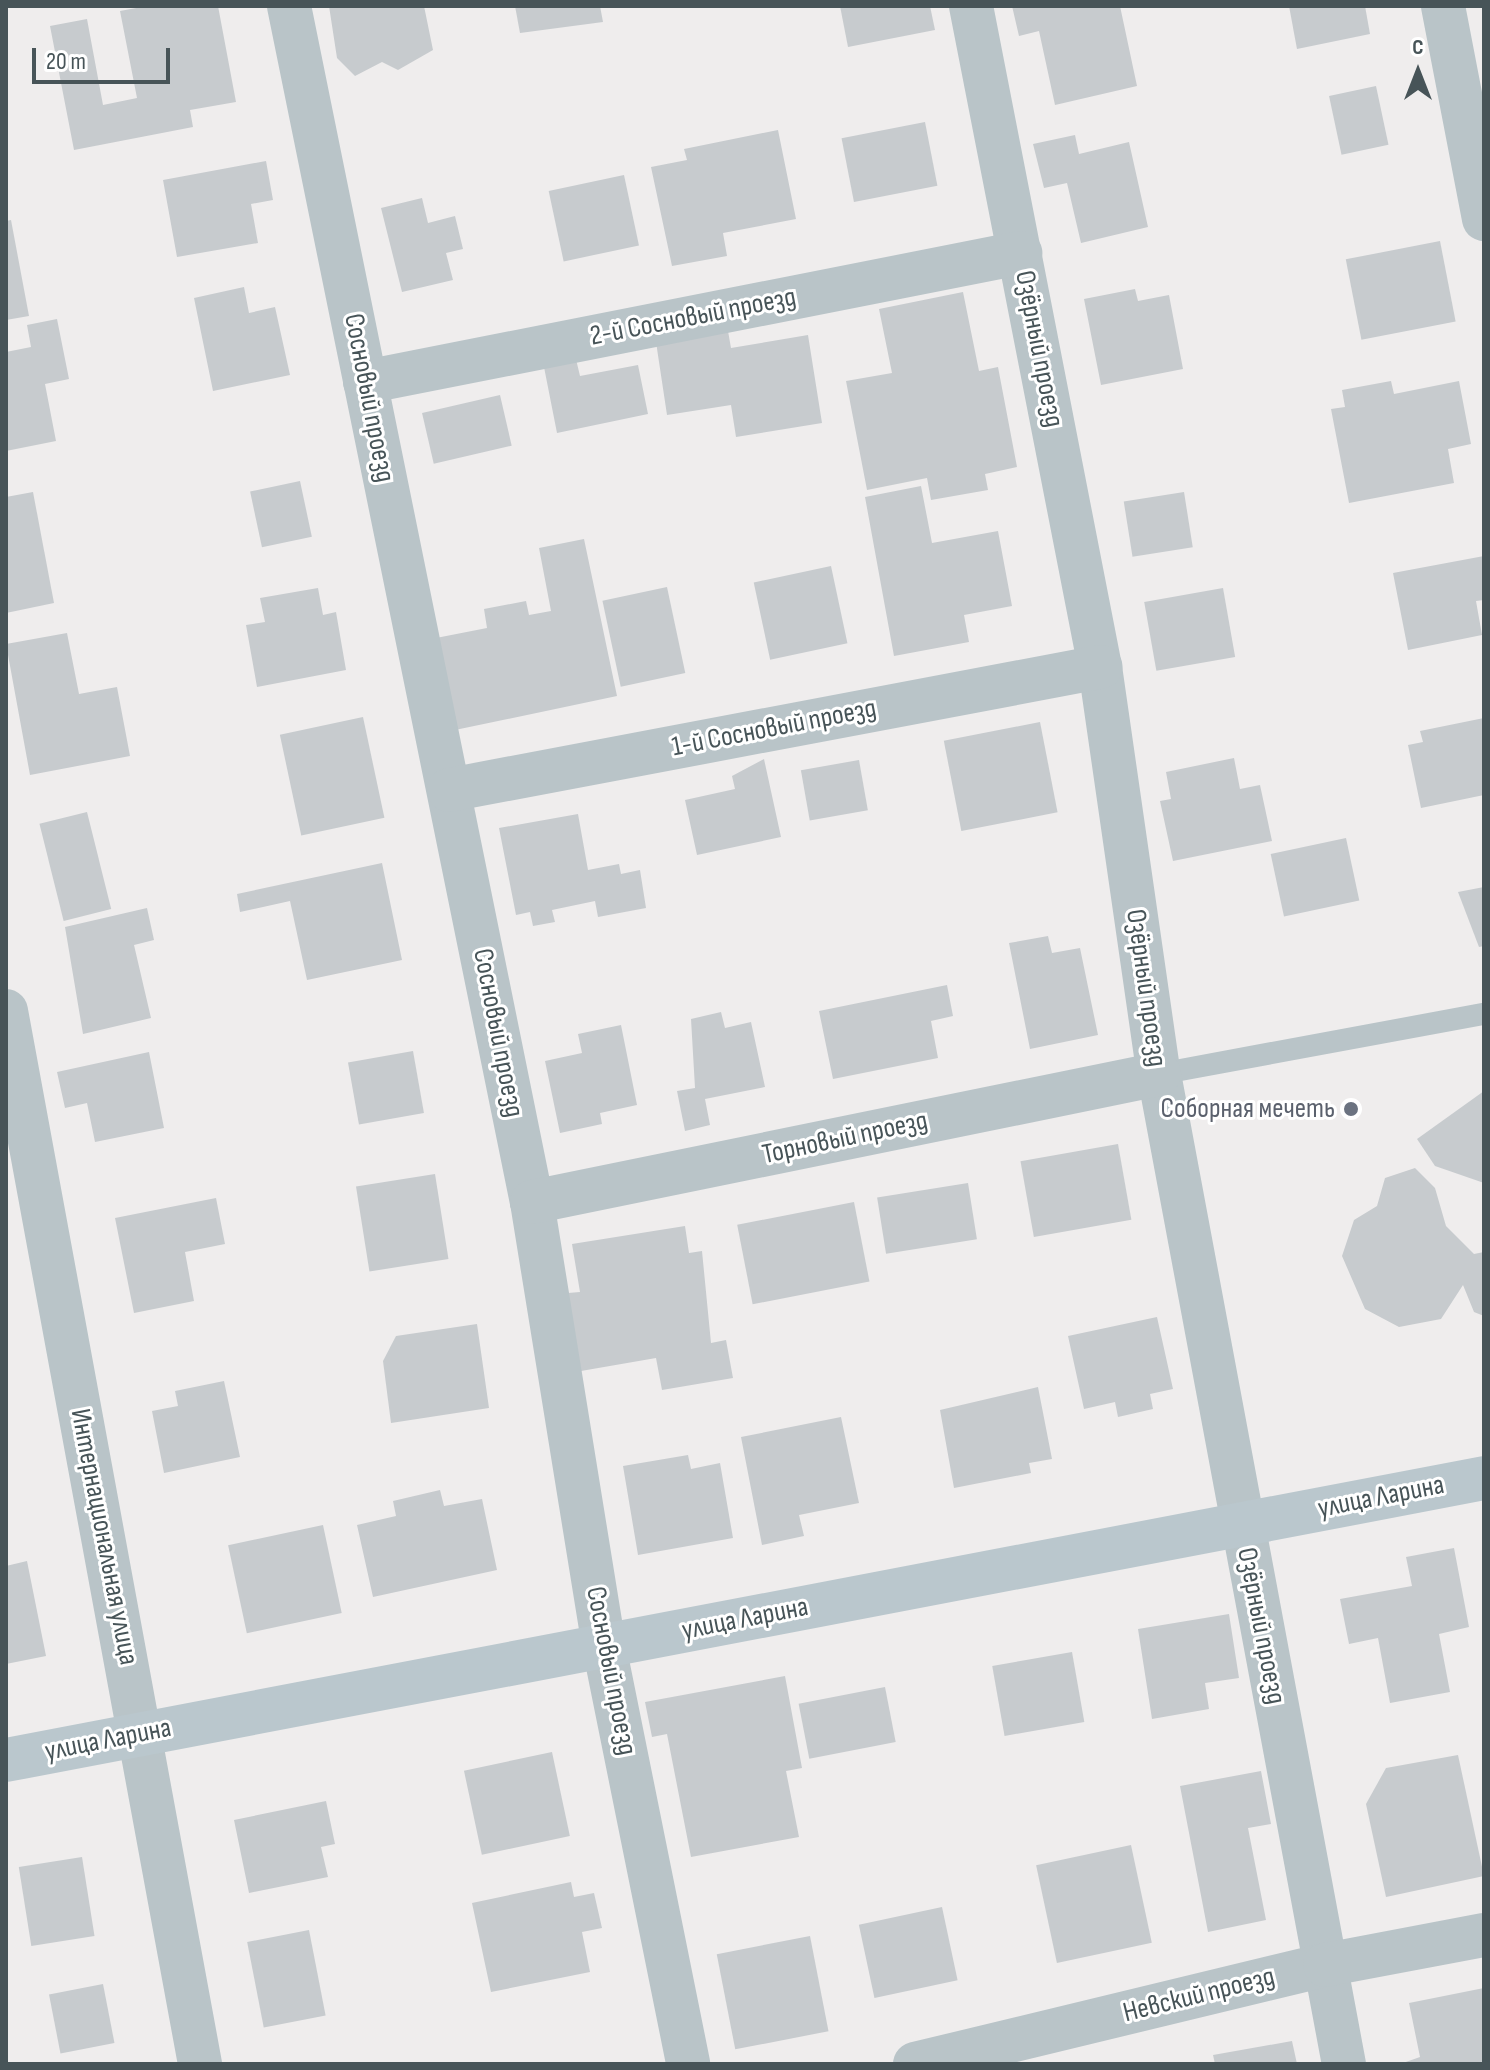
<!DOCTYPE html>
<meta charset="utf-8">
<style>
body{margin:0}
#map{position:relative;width:1490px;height:2070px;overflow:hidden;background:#efeded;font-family:"Sofia Sans Condensed",sans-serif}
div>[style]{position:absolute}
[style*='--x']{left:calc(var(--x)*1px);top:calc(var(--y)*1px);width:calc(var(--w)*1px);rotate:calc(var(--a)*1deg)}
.building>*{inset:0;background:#c7cbce;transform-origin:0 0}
.lane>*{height:22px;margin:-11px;padding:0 11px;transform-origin:11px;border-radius:11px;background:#b9c4c8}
.street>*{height:44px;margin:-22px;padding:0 22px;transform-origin:22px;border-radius:22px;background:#b9c4c8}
.secondary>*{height:44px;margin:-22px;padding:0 22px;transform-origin:22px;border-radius:22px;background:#bac7cd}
.dots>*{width:22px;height:22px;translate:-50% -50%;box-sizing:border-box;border:4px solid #fff;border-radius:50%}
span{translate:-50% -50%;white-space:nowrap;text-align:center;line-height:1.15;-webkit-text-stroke:6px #fff;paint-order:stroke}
.street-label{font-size:28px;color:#475458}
.worship-label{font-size:28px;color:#5b616d}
.right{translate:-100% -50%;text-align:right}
.frame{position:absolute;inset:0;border:8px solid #475458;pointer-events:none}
.north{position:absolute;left:1378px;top:32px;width:80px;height:80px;-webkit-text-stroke:6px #fff;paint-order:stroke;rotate:0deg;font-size:22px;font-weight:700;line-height:32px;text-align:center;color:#475458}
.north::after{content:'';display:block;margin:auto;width:28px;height:36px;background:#475458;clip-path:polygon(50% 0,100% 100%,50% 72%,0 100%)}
.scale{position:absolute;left:32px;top:48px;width:138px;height:36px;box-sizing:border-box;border:4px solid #475458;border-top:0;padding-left:10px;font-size:24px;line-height:28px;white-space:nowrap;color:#475458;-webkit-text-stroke:6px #fff;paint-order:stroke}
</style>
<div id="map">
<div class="building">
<div style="clip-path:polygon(147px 6px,218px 6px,236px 102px,190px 110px,193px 127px,74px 150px,50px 26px,87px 19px,103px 105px,137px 98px,120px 11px)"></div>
<div style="clip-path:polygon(329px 6px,424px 6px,433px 50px,398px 70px,382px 62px,355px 76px,337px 58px)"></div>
<div style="clip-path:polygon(515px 6px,600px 6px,603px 22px,520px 33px)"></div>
<div style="clip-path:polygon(840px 6px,930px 6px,935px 30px,848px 47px)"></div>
<div style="clip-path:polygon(1012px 6px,1120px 6px,1137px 86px,1055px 105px,1039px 31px,1019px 36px)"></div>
<div style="clip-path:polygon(1289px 6px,1365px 6px,1370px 34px,1297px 49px)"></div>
<div style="left:1376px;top:86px;width:60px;height:48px;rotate:78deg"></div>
<div style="left:925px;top:122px;width:65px;height:85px;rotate:79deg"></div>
<div style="clip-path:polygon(778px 130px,796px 219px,723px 233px,727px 256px,672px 266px,651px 167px,687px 160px,684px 149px)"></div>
<div style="clip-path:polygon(1075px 135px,1079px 154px,1129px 142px,1148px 227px,1081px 243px,1067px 183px,1044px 188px,1033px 144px)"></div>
<div style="clip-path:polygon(266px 161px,273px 200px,251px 204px,258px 243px,177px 257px,163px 180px)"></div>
<div style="left:624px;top:175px;width:72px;height:77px;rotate:78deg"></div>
<div style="clip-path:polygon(422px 198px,428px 223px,455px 216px,463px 249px,446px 253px,453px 280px,402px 292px,381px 208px)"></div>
<div style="clip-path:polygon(11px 220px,29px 316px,6px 320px,6px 221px)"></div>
<div style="left:1440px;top:241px;width:82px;height:96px;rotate:79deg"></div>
<div style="clip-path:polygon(244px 287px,249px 313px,275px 307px,290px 375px,213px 391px,194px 298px)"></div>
<div style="clip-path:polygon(1135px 289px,1138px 301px,1169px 295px,1183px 369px,1101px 385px,1084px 299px)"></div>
<div style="clip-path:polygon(963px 292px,979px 371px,998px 367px,1017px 467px,985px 474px,988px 490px,931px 500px,927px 478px,867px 490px,846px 381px,892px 373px,879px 309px)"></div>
<div style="clip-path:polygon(57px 319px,69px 379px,45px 384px,56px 441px,6px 451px,6px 352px,31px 347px,27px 325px)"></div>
<div style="clip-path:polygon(728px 331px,731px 348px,808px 335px,822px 423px,736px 437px,731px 405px,667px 415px,656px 342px)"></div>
<div style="clip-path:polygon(575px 355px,580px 376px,638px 365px,648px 414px,557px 433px,543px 362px)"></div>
<div style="clip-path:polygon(1391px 381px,1394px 394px,1459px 381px,1471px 444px,1448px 449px,1454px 483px,1349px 503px,1331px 409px,1345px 407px,1342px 390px)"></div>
<div style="left:500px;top:395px;width:52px;height:80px;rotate:77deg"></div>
<div style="left:300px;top:481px;width:57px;height:51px;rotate:78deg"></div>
<div style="clip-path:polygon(921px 486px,932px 543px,998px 531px,1012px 606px,964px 615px,969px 642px,894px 656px,865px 497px)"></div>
<div style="clip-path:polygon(33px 492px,54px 603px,6px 613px,6px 497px)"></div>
<div style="left:1184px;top:492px;width:56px;height:61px;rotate:81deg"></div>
<div style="clip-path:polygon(584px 539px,617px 696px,455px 730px,436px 638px,487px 628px,484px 609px,526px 601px,529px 615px,551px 611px,539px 548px)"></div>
<div style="clip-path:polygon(1484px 556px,1484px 600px,1476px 601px,1482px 635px,1408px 650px,1393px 573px)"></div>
<div style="left:831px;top:566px;width:79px;height:79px;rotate:78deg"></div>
<div style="left:667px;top:587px;width:88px;height:66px;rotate:78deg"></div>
<div style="clip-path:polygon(318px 588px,323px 615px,336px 612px,346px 670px,257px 687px,246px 625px,265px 622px,260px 598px)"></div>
<div style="left:1223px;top:588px;width:70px;height:80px;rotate:80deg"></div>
<div style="clip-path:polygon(67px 633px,79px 694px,117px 687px,130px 756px,30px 775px,6px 644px)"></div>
<div style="left:363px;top:717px;width:103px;height:85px;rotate:78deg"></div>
<div style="clip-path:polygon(1484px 718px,1484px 795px,1421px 808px,1408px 745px,1423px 742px,1420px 731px)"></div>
<div style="left:1040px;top:722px;width:92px;height:98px;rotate:79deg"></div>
<div style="clip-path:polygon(1234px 758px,1240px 789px,1260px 785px,1272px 841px,1173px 861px,1160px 801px,1171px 799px,1166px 772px)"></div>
<div style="clip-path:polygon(764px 759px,781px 837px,697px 855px,685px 800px,735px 789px,732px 776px)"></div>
<div style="left:859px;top:760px;width:51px;height:59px;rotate:80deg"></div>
<div style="left:87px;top:812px;width:100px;height:49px;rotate:76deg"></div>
<div style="clip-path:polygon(578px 814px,588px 870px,619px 864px,621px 874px,640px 870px,646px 908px,598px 917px,595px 901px,552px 910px,555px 922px,533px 926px,530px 912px,516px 915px,499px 828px)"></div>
<div style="left:1346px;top:838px;width:64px;height:77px;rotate:78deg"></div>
<div style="clip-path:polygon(382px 863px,402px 960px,307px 980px,290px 901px,240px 912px,237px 894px)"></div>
<div style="clip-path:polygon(1484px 887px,1484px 946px,1479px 947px,1458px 892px)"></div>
<div style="clip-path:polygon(147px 908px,154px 940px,134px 945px,151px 1018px,83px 1034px,65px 927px)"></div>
<div style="clip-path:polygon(1048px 936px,1052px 953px,1080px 948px,1098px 1035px,1030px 1049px,1009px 943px)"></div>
<div style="clip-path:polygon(947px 985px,953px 1016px,931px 1021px,938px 1058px,833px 1079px,819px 1011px)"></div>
<div style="clip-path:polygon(721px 1012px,725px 1028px,751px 1022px,765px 1087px,705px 1099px,710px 1125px,685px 1131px,677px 1091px,695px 1088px,691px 1019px)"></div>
<div style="clip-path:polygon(621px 1025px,637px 1105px,600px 1113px,602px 1124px,560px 1133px,545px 1061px,582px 1053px,578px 1034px)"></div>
<div style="left:413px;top:1051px;width:63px;height:66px;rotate:80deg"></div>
<div style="clip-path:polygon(149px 1052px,164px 1128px,95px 1142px,87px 1103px,65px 1108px,57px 1072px)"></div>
<div style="clip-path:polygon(1484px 1091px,1484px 1183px,1435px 1166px,1417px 1139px)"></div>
<div style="left:1118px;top:1144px;width:77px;height:99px;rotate:80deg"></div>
<div style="clip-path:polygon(1415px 1168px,1435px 1188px,1446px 1226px,1474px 1254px,1484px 1252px,1484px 1316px,1474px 1312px,1463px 1285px,1441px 1319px,1399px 1327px,1365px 1309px,1342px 1256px,1354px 1220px,1377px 1206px,1385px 1178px)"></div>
<div style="left:435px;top:1174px;width:86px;height:80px;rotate:81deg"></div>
<div style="left:968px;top:1183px;width:57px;height:92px;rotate:81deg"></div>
<div style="clip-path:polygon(216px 1198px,225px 1244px,185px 1252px,194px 1301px,134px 1313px,115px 1218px)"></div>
<div style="left:854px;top:1202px;width:81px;height:119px;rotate:79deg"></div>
<div style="clip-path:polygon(685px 1226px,689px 1253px,702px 1251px,711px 1343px,726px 1340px,733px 1378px,662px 1390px,656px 1358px,581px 1371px,568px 1293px,580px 1292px,572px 1244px)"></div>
<div style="clip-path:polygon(1157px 1317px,1173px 1389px,1150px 1394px,1153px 1409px,1118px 1417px,1115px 1402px,1084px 1409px,1068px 1336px)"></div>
<div style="clip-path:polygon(477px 1324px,489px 1408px,391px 1423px,383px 1361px,396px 1336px)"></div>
<div style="clip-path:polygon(224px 1381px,240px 1457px,164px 1473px,152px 1411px,178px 1406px,175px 1391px)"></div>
<div style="clip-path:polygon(1038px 1387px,1052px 1459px,1029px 1463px,1031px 1473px,954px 1488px,940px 1410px)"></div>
<div style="clip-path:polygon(841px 1417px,859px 1503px,799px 1515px,804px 1536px,762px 1545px,741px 1437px)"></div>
<div style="clip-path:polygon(688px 1455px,691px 1469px,720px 1463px,733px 1538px,638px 1555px,623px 1466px)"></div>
<div style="clip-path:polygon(440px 1490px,444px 1506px,482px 1499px,497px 1570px,373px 1597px,357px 1525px,396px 1516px,393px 1501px)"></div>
<div style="left:323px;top:1525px;width:90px;height:97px;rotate:78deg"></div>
<div style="clip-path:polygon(1454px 1548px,1469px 1627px,1439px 1634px,1450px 1692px,1390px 1703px,1378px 1638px,1349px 1644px,1340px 1599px,1412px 1586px,1406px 1557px)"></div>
<div style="clip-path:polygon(27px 1561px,46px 1656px,6px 1664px,6px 1566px)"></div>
<div style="clip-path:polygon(1229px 1614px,1239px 1678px,1205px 1683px,1209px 1709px,1152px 1719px,1138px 1629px)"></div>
<div style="left:1072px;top:1652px;width:71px;height:81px;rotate:80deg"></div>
<div style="clip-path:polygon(785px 1676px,802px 1768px,786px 1771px,799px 1837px,691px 1857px,667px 1734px,652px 1737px,645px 1702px)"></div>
<div style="left:885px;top:1687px;width:56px;height:88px;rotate:79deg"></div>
<div style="left:552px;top:1752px;width:86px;height:90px;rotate:78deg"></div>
<div style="clip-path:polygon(1458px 1755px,1484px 1876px,1386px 1897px,1366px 1804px,1386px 1768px)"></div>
<div style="clip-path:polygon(1261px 1771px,1271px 1824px,1248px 1828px,1266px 1920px,1208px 1932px,1180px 1786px)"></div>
<div style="clip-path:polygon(326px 1801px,335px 1844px,321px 1847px,328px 1877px,249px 1893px,234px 1820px)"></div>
<div style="left:1131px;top:1845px;width:100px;height:97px;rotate:78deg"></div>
<div style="left:82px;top:1857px;width:80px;height:64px;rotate:81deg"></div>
<div style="clip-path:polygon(571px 1882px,574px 1897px,594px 1893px,602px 1928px,582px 1932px,590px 1972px,491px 1992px,472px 1903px)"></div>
<div style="left:942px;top:1907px;width:75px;height:85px;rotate:78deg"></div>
<div style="left:309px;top:1930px;width:87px;height:63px;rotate:79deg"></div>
<div style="left:810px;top:1936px;width:97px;height:95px;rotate:79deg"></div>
<div style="left:103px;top:1984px;width:60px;height:55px;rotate:79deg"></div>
<div style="clip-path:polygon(1484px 1988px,1484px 2064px,1400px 2064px,1420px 2057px,1409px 2003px)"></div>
<div style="clip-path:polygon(1292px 2041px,1297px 2064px,1215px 2064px,1213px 2055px)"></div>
</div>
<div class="lane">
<div style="--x:1159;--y:1074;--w:330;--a:-10.5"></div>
</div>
<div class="street">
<div style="--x:289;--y:6;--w:1220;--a:78.52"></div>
<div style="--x:532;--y:1202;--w:450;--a:80.8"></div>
<div style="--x:604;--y:1646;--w:426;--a:78.6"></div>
<div style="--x:971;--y:6;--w:673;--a:78.96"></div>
<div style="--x:1100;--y:667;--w:411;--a:81.8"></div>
<div style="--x:1159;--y:1074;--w:1007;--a:79.42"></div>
<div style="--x:1443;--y:6;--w:217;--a:79.1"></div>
<div style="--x:365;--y:382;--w:668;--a:-11.14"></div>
<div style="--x:449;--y:790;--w:663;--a:-10.7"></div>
<div style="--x:6;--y:1011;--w:1071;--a:79.56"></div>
<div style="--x:532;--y:1202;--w:640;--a:-11.54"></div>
<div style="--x:915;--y:2064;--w:422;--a:-13.6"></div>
<div style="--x:1325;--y:1965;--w:162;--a:-10.7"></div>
</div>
<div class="secondary">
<div style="--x:6;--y:1760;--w:1505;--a:-10.8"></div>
</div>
<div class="dots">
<div style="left:1351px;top:1109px;background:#6b7280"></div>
</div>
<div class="street-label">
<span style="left:693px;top:317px;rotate:-11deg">2-й Сосновый проезд</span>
<span style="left:1039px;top:349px;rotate:79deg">Озёрный проезд</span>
<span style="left:369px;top:398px;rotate:79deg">Сосновый проезд</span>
<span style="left:774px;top:728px;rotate:-11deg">1-й Сосновый проезд</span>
<span style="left:1146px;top:988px;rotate:82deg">Озёрный проезд</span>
<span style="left:498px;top:1033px;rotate:79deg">Сосновый проезд</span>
<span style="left:845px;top:1138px;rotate:-12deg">Торновый проезд</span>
<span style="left:1381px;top:1497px;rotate:-11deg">улица Ларина</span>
<span style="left:104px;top:1537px;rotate:79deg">Интернациональная улица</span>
<span style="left:745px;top:1619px;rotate:-11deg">улица Ларина</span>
<span style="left:1261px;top:1626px;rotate:79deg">Озёрный проезд</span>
<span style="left:611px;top:1671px;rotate:79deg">Сосновый проезд</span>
<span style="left:108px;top:1740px;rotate:-11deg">улица Ларина</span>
<span style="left:1199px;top:1995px;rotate:-14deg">Невский проезд</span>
</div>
<div class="worship-label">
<span class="right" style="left:1335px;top:1109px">Cоборная мечеть</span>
</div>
<div class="frame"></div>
<div class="north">С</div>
<div class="scale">20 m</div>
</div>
